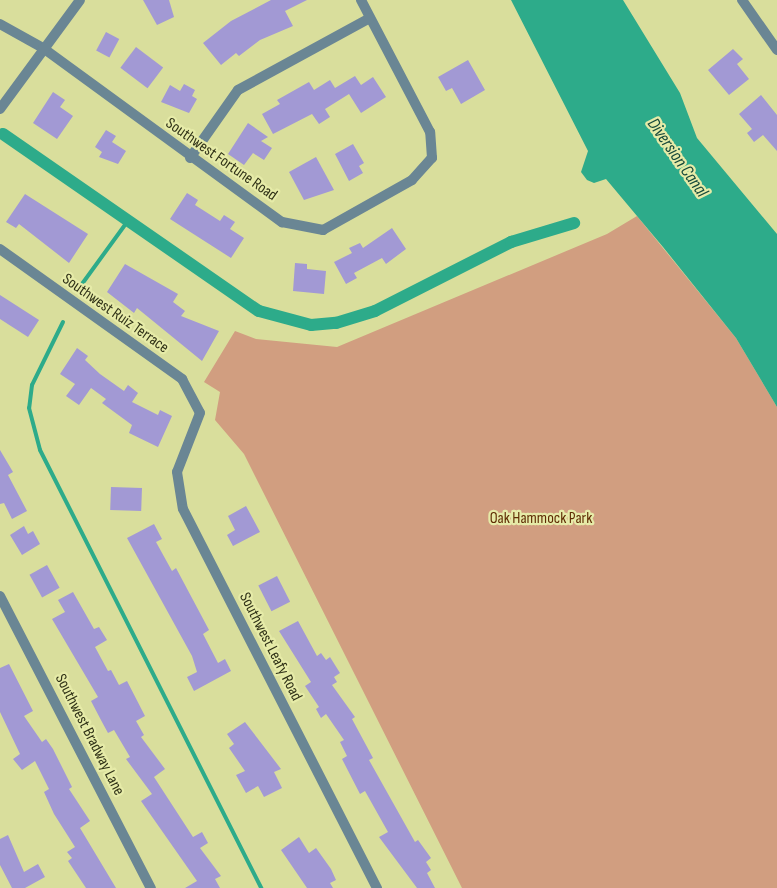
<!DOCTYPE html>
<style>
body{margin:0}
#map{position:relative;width:777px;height:888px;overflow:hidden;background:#d9de9c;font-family:"Sofia Sans Condensed",sans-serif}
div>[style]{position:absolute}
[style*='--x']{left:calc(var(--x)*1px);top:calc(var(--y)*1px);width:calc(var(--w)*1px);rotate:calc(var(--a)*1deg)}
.green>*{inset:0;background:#d19e80}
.water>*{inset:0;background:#2dab8a}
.stream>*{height:4px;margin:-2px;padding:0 2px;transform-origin:2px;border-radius:2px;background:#2dab8a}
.canal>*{height:12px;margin:-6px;padding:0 6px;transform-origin:6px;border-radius:6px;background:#2dab8a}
.building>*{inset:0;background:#a299d4;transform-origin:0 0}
.minor>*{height:10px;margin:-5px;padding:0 5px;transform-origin:5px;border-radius:5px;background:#6a8694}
.tertiary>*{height:10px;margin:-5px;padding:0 5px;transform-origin:5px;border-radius:5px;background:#6a8694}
span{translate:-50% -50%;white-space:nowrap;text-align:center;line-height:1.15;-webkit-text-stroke:4.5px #e6eba8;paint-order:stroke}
.street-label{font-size:16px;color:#303217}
.park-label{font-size:16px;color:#5f2c04}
.water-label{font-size:18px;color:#17493b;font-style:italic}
</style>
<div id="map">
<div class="green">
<div style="clip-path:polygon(637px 216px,736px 338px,777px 407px,777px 888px,462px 888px,244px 454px,215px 420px,220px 392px,204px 382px,235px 331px,256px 339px,337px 347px,607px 234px)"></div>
</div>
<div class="water">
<div style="clip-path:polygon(511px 0,623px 0,680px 93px,697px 138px,777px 234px,777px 407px,736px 338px,663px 247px,606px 179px,594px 183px,587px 180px,581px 172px,588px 151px)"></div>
</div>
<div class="stream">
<div style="--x:82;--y:284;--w:77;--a:-54"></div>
<div style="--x:63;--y:322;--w:70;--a:116.2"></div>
<div style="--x:32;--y:385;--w:23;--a:97"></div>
<div style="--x:29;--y:408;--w:43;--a:75.3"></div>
<div style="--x:40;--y:450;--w:491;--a:63.2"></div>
</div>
<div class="canal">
<div style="--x:3;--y:134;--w:311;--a:34.7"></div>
<div style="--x:259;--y:311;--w:54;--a:15.1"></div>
<div style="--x:311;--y:325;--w:25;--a:-5"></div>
<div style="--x:336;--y:323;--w:41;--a:-17.1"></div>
<div style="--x:375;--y:311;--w:153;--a:-26.9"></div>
<div style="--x:511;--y:242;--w:66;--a:-16.8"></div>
</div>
<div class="building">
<div style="clip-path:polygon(143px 0,169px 0,174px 17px,157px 25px)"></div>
<div style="clip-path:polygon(271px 0,307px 0,285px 11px,293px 26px,260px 40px,239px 56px,236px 53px,221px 65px,203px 43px,231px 21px)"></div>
<div style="left:106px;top:32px;width:15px;height:21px;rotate:28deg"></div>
<div style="left:136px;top:47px;width:34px;height:26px;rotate:37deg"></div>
<div style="clip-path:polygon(733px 49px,743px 59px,737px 64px,749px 79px,729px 95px,708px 70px)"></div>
<div style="clip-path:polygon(468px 60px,485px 90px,461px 104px,452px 88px,446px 91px,438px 77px)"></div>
<div style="clip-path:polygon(355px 76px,361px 85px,373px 77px,386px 97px,361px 113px,349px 94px,325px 109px,330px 117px,319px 124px,312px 114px,273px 134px,262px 114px,280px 104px,277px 100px,309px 82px,314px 90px,330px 80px,335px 88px)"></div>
<div style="clip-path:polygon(184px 84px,195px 90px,192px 96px,197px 99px,189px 113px,161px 102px,170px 85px,180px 91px)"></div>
<div style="clip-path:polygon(53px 92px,65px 100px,60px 107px,73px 116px,57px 139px,33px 123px)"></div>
<div style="clip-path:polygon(761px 95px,777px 115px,777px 151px,763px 135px,754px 142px,747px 133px,752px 129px,739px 114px)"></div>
<div style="clip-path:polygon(248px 123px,268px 137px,261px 141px,272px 148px,264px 160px,253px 153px,244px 165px,228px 154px)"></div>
<div style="clip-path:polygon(106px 130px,116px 136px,112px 142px,126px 151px,118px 164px,99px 157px,102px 152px,95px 147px)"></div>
<div style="clip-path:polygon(353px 144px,364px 163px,359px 166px,363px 173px,349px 181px,335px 154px)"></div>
<div style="clip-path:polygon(316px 157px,334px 190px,304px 200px,289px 172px)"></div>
<div style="clip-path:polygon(187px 193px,198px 200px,195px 205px,220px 221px,224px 215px,235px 222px,230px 229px,244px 238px,231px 258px,170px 219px)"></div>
<div style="clip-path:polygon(25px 194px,88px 234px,69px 263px,19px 224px,16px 228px,6px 222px)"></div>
<div style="clip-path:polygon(392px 228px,406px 249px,386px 264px,382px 258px,354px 273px,357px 278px,346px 284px,334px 262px,352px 253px,349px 248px,360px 243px,363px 248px)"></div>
<div style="clip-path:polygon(295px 263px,307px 264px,307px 269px,326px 271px,324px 294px,293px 291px)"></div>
<div style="clip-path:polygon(125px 264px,178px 294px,173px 302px,185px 311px,181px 316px,219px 331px,202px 361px,137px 308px,134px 313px,107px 292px)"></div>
<div style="clip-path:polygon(0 295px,39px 320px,28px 337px,0 319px)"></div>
<div style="clip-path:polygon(77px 348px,88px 356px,85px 360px,100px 374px,124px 391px,128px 385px,138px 393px,132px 402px,158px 415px,160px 410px,172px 416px,158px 447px,129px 433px,132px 425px,102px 403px,106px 399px,91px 388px,79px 405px,66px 396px,75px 384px,60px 374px)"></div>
<div style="clip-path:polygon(0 450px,13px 472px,8px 475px,27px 511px,12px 519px,4px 503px,0 504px)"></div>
<div style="left:111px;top:487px;width:31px;height:23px;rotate:2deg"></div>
<div style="clip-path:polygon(246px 506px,260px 532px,233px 546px,227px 535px,235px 530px,228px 516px)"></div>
<div style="clip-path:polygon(154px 524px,162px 539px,156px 542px,172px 571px,176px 568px,209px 630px,203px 634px,218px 663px,225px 659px,231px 671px,194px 691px,187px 677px,197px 672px,192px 656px,127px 538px)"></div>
<div style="clip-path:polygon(24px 526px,28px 534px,33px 531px,40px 544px,22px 555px,10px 535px)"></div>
<div style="left:47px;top:565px;width:26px;height:20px;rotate:61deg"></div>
<div style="left:277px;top:576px;width:29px;height:21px;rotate:63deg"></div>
<div style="clip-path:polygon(73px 592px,94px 629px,99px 627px,107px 640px,95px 647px,108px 671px,111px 670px,119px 685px,127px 681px,145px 716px,136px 721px,144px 735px,141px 737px,165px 769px,154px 777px,193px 837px,202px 832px,208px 843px,200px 848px,221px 876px,215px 879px,220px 888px,185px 888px,197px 881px,141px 801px,152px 794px,126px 759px,130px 757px,114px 730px,108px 733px,102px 722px,91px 701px,98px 697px,52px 619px,65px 612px,58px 600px)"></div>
<div style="clip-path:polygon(298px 621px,317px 656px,321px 653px,326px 660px,330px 657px,340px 673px,334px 677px,337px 682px,332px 685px,355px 717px,352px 719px,373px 758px,369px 760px,415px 842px,418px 840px,431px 858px,426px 862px,431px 870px,427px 873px,435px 888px,417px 888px,379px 837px,388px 832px,365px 791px,360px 794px,342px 759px,347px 756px,340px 742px,344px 740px,326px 714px,321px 718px,316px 709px,319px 707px,305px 686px,311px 682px,279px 631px)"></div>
<div style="clip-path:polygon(9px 664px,33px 711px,24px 716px,42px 742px,46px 739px,53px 749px,72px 787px,69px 789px,90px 821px,80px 828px,116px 888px,86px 888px,68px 861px,72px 858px,67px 852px,75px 847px,54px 814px,44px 792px,49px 789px,35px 761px,22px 770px,13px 759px,20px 754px,0 712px,0 668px)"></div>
<div style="clip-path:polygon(245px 722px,281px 769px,274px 772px,282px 788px,264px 797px,258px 786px,246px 793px,236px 775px,245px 771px,229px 748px,234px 744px,227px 734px)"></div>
<div style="clip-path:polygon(8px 835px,24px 872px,38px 864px,45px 877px,25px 888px,12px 888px,0 865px,0 839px)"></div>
<div style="clip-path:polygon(299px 837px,309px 853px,316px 848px,331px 869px,336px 880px,330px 883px,333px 888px,307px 888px,281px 850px)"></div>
</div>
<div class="minor">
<div style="--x:0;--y:24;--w:49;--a:29.2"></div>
<div style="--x:43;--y:48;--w:296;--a:36.1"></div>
<div style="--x:282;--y:222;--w:42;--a:11"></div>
<div style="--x:323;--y:230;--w:102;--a:-29.3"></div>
<div style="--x:412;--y:180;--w:30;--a:-48"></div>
<div style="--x:432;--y:158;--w:26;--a:-94"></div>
<div style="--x:430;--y:132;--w:149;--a:-117.6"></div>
<div style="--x:0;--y:109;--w:135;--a:-53.7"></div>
<div style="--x:190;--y:158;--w:83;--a:-54.8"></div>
<div style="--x:238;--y:90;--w:150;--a:-28.6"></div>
<div style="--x:0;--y:249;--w:224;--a:35.5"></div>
<div style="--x:182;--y:379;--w:38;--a:62"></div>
<div style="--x:200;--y:413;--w:63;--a:111.3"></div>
<div style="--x:177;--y:472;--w:37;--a:81"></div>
<div style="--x:183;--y:509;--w:426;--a:62.9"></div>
<div style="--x:0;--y:596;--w:329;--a:62.7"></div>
</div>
<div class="tertiary">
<div style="--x:742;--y:0;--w:61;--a:55"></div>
</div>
<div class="street-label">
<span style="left:221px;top:160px;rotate:35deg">Southwest Fortune Road</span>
<span style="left:115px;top:314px;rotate:35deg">Southwest Ruiz Terrace</span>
<span style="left:270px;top:647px;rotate:63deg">Southwest Leafy Road</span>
<span style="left:89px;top:735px;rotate:63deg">Southwest Bradway Lane</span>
</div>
<div class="park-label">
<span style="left:541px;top:519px">Oak Hammock Park</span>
</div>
<div class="water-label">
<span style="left:677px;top:158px;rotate:55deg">Diversion Canal</span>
</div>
</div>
